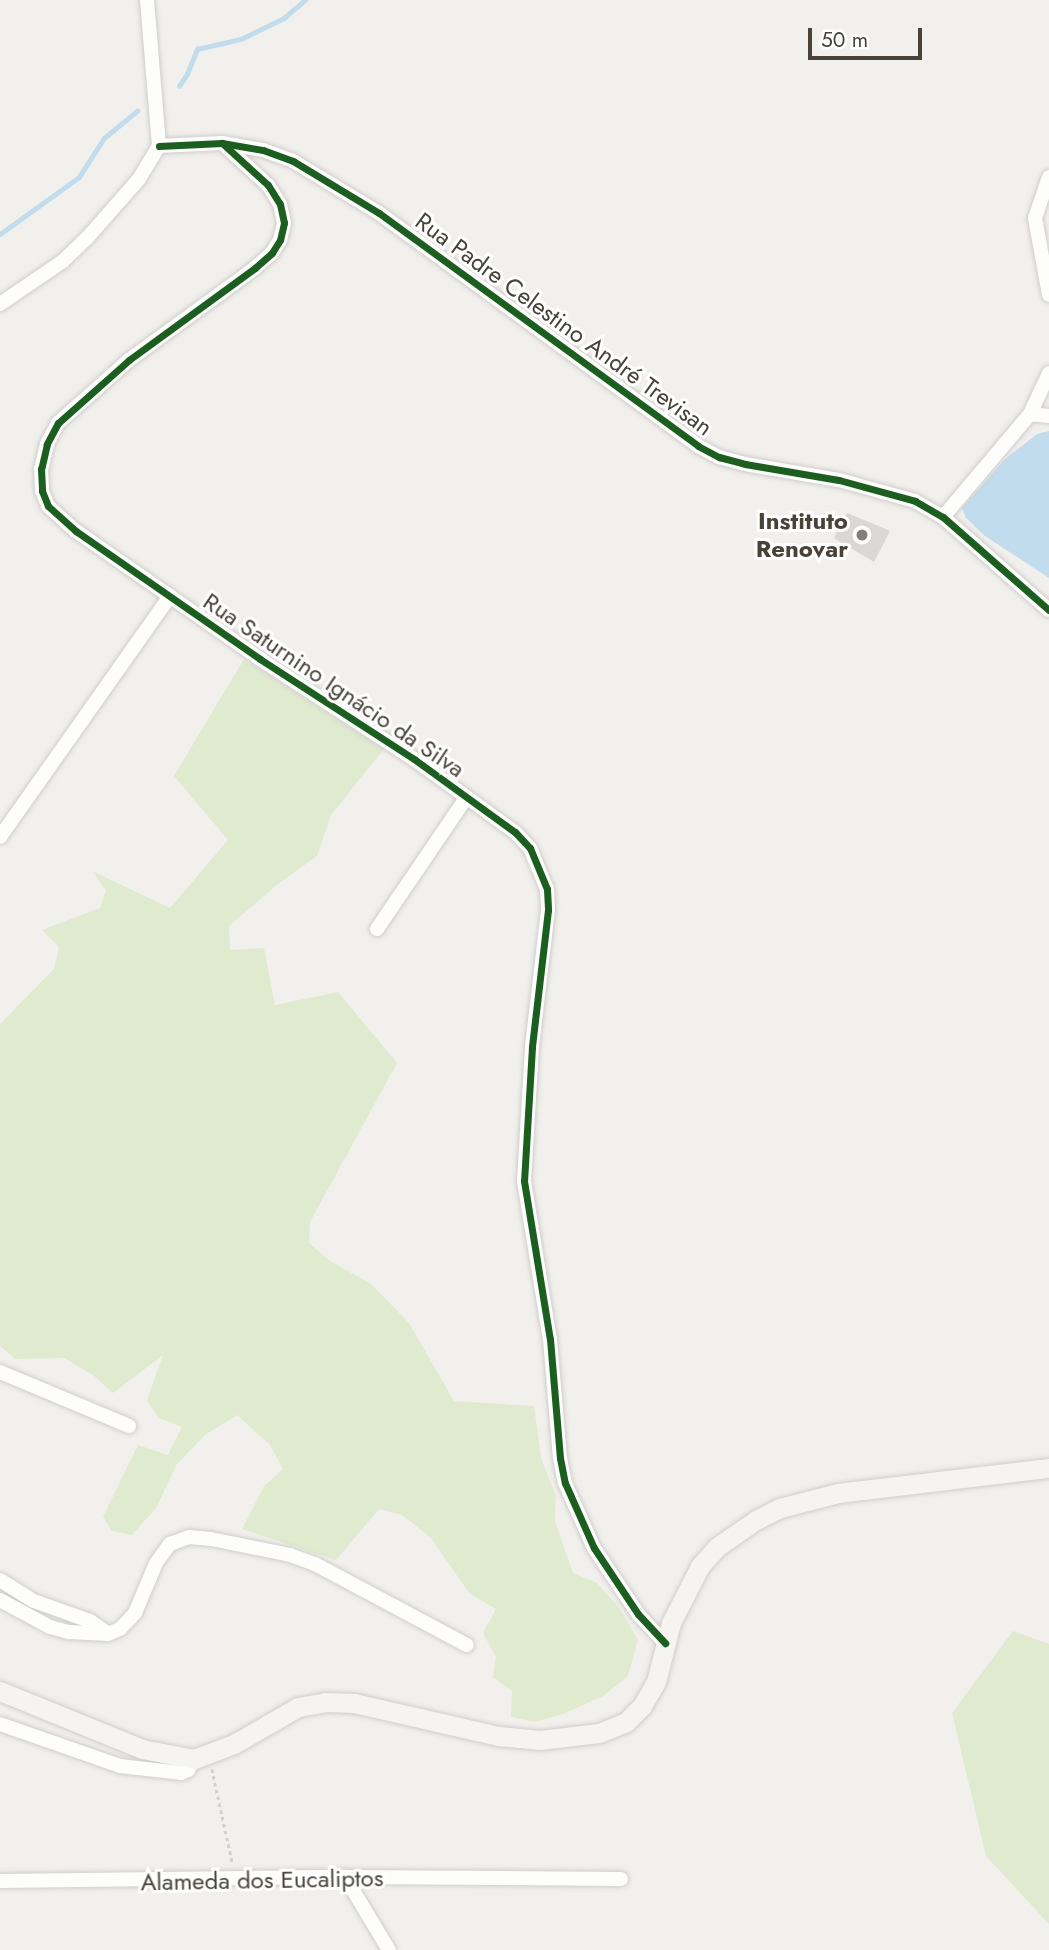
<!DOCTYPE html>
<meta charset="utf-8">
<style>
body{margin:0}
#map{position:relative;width:1049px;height:1950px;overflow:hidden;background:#f2f0ed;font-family:Jost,sans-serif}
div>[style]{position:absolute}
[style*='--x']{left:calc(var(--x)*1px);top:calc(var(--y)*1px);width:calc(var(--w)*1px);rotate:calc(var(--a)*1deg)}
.green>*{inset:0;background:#e0eacf}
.water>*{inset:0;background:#c1dcec}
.stream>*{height:4.5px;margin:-2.25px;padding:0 2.25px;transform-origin:2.25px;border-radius:2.25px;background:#c1dcec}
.building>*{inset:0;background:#dad7d4}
.path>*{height:2.5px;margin-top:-1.25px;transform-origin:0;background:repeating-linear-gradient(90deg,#d2d0cb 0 3.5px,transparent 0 7px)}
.roads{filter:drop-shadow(0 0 2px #d0cecb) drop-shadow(0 0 2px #d0cecb)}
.street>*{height:14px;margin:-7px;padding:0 7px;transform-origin:7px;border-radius:7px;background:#fdfdfc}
.secondary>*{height:19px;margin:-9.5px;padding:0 9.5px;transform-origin:9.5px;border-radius:9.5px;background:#f6f4f0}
.cycleway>*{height:7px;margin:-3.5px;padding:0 3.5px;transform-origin:3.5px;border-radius:3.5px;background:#1b5e20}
.dots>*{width:19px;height:19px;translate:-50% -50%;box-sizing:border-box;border:4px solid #fff;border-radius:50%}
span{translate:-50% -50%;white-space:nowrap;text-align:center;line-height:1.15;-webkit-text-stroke:6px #fff;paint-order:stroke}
.street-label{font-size:24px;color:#484239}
.poi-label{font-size:24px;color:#484239;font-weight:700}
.right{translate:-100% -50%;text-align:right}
.scale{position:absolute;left:808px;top:28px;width:114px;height:32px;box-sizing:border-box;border:4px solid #484239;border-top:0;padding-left:9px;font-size:21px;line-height:24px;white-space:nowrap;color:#484239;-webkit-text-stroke:5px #fff;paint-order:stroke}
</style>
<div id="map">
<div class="green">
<div style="clip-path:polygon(244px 659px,384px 749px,331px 815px,317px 856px,278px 884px,229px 926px,230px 950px,264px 948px,275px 1005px,338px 992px,397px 1063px,310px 1222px,309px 1243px,330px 1261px,371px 1284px,409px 1323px,454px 1401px,534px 1406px,541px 1458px,556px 1496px,555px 1521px,573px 1573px,597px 1583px,620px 1609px,638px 1640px,628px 1676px,603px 1696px,563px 1714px,535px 1722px,511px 1717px,512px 1691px,493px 1677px,496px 1657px,483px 1633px,496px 1609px,469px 1593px,431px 1538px,402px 1515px,379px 1509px,336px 1560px,242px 1529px,264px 1486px,283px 1469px,270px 1445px,237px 1415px,205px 1435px,177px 1464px,156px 1508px,132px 1535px,112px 1531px,103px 1517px,138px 1445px,168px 1455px,182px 1427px,159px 1418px,147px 1400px,163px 1355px,113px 1393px,93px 1375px,64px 1358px,15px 1359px,0 1346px,0 1024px,54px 969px,59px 947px,42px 930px,100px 908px,106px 890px,92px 871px,170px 908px,228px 840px,174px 776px)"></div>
<div style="clip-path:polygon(1013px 1631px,1049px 1644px,1049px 1924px,986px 1856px,952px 1713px)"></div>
</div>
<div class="water">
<div style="clip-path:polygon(1049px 431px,1049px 578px,985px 536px,966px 518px,962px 508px,1005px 459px,1037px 434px)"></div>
</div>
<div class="stream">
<div style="--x:179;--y:86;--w:14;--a:-56"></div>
<div style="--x:187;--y:74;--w:27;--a:-68"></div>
<div style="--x:197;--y:49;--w:45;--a:-12.8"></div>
<div style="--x:241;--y:39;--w:48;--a:-26"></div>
<div style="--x:284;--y:18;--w:28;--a:-41"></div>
<div style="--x:0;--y:234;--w:97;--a:-35.8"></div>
<div style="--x:79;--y:177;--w:46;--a:-57.3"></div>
<div style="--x:104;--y:138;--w:43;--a:-39.3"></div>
</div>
<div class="building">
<div style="clip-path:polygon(847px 513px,890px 531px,874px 562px,834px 538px)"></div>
</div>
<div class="path">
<div style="--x:212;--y:1769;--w:98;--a:77.7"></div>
</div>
<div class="roads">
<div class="street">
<div style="--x:147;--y:0;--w:146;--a:85.3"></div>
<div style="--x:222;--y:143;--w:62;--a:42.4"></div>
<div style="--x:268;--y:185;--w:22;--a:58"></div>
<div style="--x:280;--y:204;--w:19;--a:78"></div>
<div style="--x:284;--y:223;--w:17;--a:103"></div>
<div style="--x:280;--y:240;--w:15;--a:122"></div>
<div style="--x:272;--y:253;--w:23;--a:139"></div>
<div style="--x:255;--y:268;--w:156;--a:143.9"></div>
<div style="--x:129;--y:360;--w:95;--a:138.4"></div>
<div style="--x:58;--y:423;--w:24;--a:118"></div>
<div style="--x:47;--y:444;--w:26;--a:103"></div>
<div style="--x:41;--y:469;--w:22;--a:87"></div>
<div style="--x:42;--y:491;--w:16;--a:68"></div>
<div style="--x:48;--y:506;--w:38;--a:42"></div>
<div style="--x:76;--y:531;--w:224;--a:34.8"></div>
<div style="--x:260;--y:659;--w:184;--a:33"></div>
<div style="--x:414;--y:759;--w:125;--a:35.9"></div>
<div style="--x:515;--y:832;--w:22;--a:47"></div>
<div style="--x:530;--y:848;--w:44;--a:67.5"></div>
<div style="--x:547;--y:889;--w:21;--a:87"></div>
<div style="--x:548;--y:910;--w:138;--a:96.7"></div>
<div style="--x:532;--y:1047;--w:134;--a:93.4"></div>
<div style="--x:524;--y:1181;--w:160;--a:80.7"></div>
<div style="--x:550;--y:1339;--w:119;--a:85.2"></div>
<div style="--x:560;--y:1458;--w:25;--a:79"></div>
<div style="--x:565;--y:1483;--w:71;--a:66"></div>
<div style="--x:594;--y:1548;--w:79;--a:56.3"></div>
<div style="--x:638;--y:1614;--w:40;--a:47"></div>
<div style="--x:159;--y:146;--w:63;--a:-2.7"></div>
<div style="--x:222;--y:143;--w:42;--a:9.7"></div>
<div style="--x:263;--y:150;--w:32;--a:20"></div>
<div style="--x:293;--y:161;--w:100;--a:31.2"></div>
<div style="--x:379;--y:213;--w:395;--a:36.1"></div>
<div style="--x:698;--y:446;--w:24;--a:28"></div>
<div style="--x:719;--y:457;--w:27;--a:15"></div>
<div style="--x:745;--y:464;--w:95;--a:9.7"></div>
<div style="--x:839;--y:480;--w:79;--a:15.4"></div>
<div style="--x:915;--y:501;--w:32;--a:30"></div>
<div style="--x:943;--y:517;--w:141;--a:41.3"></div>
<div style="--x:1049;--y:177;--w:43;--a:108.9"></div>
<div style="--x:1035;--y:218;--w:78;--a:79.7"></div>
<div style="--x:0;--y:304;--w:76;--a:-34.3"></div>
<div style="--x:63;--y:261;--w:35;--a:-44"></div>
<div style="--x:88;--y:237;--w:77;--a:-48.7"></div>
<div style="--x:139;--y:179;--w:39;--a:-59"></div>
<div style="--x:1030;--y:414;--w:19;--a:6"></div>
<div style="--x:943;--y:517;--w:135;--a:-49.8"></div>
<div style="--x:1030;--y:414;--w:45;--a:-65.1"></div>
<div style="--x:0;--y:837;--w:295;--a:-54.8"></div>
<div style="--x:377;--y:929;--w:158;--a:-55.8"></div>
<div style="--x:0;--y:1372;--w:140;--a:22.7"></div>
<div style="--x:0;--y:1580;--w:40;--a:32"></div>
<div style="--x:34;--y:1601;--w:59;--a:19.7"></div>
<div style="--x:90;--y:1621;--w:21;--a:35"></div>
<div style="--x:0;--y:1600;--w:57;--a:28.4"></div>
<div style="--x:50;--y:1627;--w:20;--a:15"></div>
<div style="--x:69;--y:1632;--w:39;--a:3"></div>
<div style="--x:108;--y:1634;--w:13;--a:-23"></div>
<div style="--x:120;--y:1629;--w:22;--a:-47"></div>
<div style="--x:135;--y:1613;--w:54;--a:-67.2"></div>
<div style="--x:156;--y:1563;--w:24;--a:-54"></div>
<div style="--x:170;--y:1544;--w:20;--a:-20"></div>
<div style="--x:189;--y:1537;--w:22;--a:5"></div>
<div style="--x:211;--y:1539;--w:81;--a:11.4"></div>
<div style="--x:290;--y:1555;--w:27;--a:20"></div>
<div style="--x:315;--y:1564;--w:172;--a:28.1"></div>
<div style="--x:0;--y:1724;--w:127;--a:19.3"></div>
<div style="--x:120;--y:1766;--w:61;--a:6.5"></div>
<div style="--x:181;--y:1773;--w:8;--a:-23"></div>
<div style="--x:188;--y:1770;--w:13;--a:-61"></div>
<div style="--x:345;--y:1877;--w:85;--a:58.9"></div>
<div style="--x:0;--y:1881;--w:345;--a:-0.7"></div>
<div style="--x:345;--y:1877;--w:276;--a:0.4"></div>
</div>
<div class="secondary">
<div style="--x:0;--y:1691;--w:153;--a:22.2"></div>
<div style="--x:142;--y:1749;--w:53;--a:10.9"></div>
<div style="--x:194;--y:1759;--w:43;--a:-20.6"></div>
<div style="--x:234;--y:1744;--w:74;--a:-30"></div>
<div style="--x:298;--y:1707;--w:27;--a:-10"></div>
<div style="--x:325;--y:1702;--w:29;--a:2"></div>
<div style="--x:354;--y:1703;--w:148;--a:12.9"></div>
<div style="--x:498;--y:1736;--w:42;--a:5.4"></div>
<div style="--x:540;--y:1740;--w:59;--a:-6.8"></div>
<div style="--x:599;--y:1733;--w:29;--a:-22"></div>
<div style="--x:626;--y:1722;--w:23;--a:-45"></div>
<div style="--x:642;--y:1706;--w:28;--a:-60"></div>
<div style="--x:656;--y:1682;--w:61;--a:-75.7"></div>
<div style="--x:671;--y:1623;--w:64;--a:-63"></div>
<div style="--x:700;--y:1566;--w:25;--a:-48"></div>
<div style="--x:717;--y:1547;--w:47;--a:-34.7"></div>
<div style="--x:756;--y:1520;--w:27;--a:-27"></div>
<div style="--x:780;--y:1508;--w:60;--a:-14.5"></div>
<div style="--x:838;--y:1493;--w:212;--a:-6.8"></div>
</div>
</div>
<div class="cycleway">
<div style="--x:222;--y:143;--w:62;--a:42.4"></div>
<div style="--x:268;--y:185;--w:22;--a:58"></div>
<div style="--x:280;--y:204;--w:19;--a:78"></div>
<div style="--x:284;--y:223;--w:17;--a:103"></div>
<div style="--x:280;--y:240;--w:15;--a:122"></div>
<div style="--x:272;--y:253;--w:23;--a:139"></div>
<div style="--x:255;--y:268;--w:156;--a:143.9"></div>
<div style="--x:129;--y:360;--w:95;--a:138.4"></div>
<div style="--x:58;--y:423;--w:24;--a:118"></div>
<div style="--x:47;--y:444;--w:26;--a:103"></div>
<div style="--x:41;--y:469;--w:22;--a:87"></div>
<div style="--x:42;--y:491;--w:16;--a:68"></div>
<div style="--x:48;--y:506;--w:38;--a:42"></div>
<div style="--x:76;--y:531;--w:224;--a:34.8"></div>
<div style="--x:260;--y:659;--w:184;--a:33"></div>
<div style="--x:414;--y:759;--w:125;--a:35.9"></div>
<div style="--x:515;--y:832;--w:22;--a:47"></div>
<div style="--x:530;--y:848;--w:44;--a:67.5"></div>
<div style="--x:547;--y:889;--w:21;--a:87"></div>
<div style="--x:548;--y:910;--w:138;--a:96.7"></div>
<div style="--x:532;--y:1047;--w:134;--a:93.4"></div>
<div style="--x:524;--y:1181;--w:160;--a:80.7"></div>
<div style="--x:550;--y:1339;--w:119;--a:85.2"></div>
<div style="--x:560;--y:1458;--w:25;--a:79"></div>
<div style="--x:565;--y:1483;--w:71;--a:66"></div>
<div style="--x:594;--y:1548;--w:79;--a:56.3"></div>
<div style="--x:638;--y:1614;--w:40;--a:47"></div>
<div style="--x:159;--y:146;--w:63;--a:-2.7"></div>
<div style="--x:222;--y:143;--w:42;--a:9.7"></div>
<div style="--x:263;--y:150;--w:32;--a:20"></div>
<div style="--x:293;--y:161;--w:100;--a:31.2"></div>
<div style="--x:379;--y:213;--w:395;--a:36.1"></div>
<div style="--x:698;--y:446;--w:24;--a:28"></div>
<div style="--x:719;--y:457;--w:27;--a:15"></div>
<div style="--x:745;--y:464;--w:95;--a:9.7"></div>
<div style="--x:839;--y:480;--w:79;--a:15.4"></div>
<div style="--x:915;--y:501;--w:32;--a:30"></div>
<div style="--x:943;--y:517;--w:141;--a:41.3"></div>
</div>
<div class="dots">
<div style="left:862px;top:535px;background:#847f78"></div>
</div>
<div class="street-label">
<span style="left:564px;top:324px;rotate:36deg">Rua Padre Celestino André Trevisan</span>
<span style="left:334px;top:685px;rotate:34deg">Rua Saturnino Ignácio da Silva</span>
<span style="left:262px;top:1880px;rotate:-1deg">Alameda dos Eucaliptos</span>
</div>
<div class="poi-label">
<span class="right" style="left:848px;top:535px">Instituto<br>Renovar</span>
</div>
<div class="scale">50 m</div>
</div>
